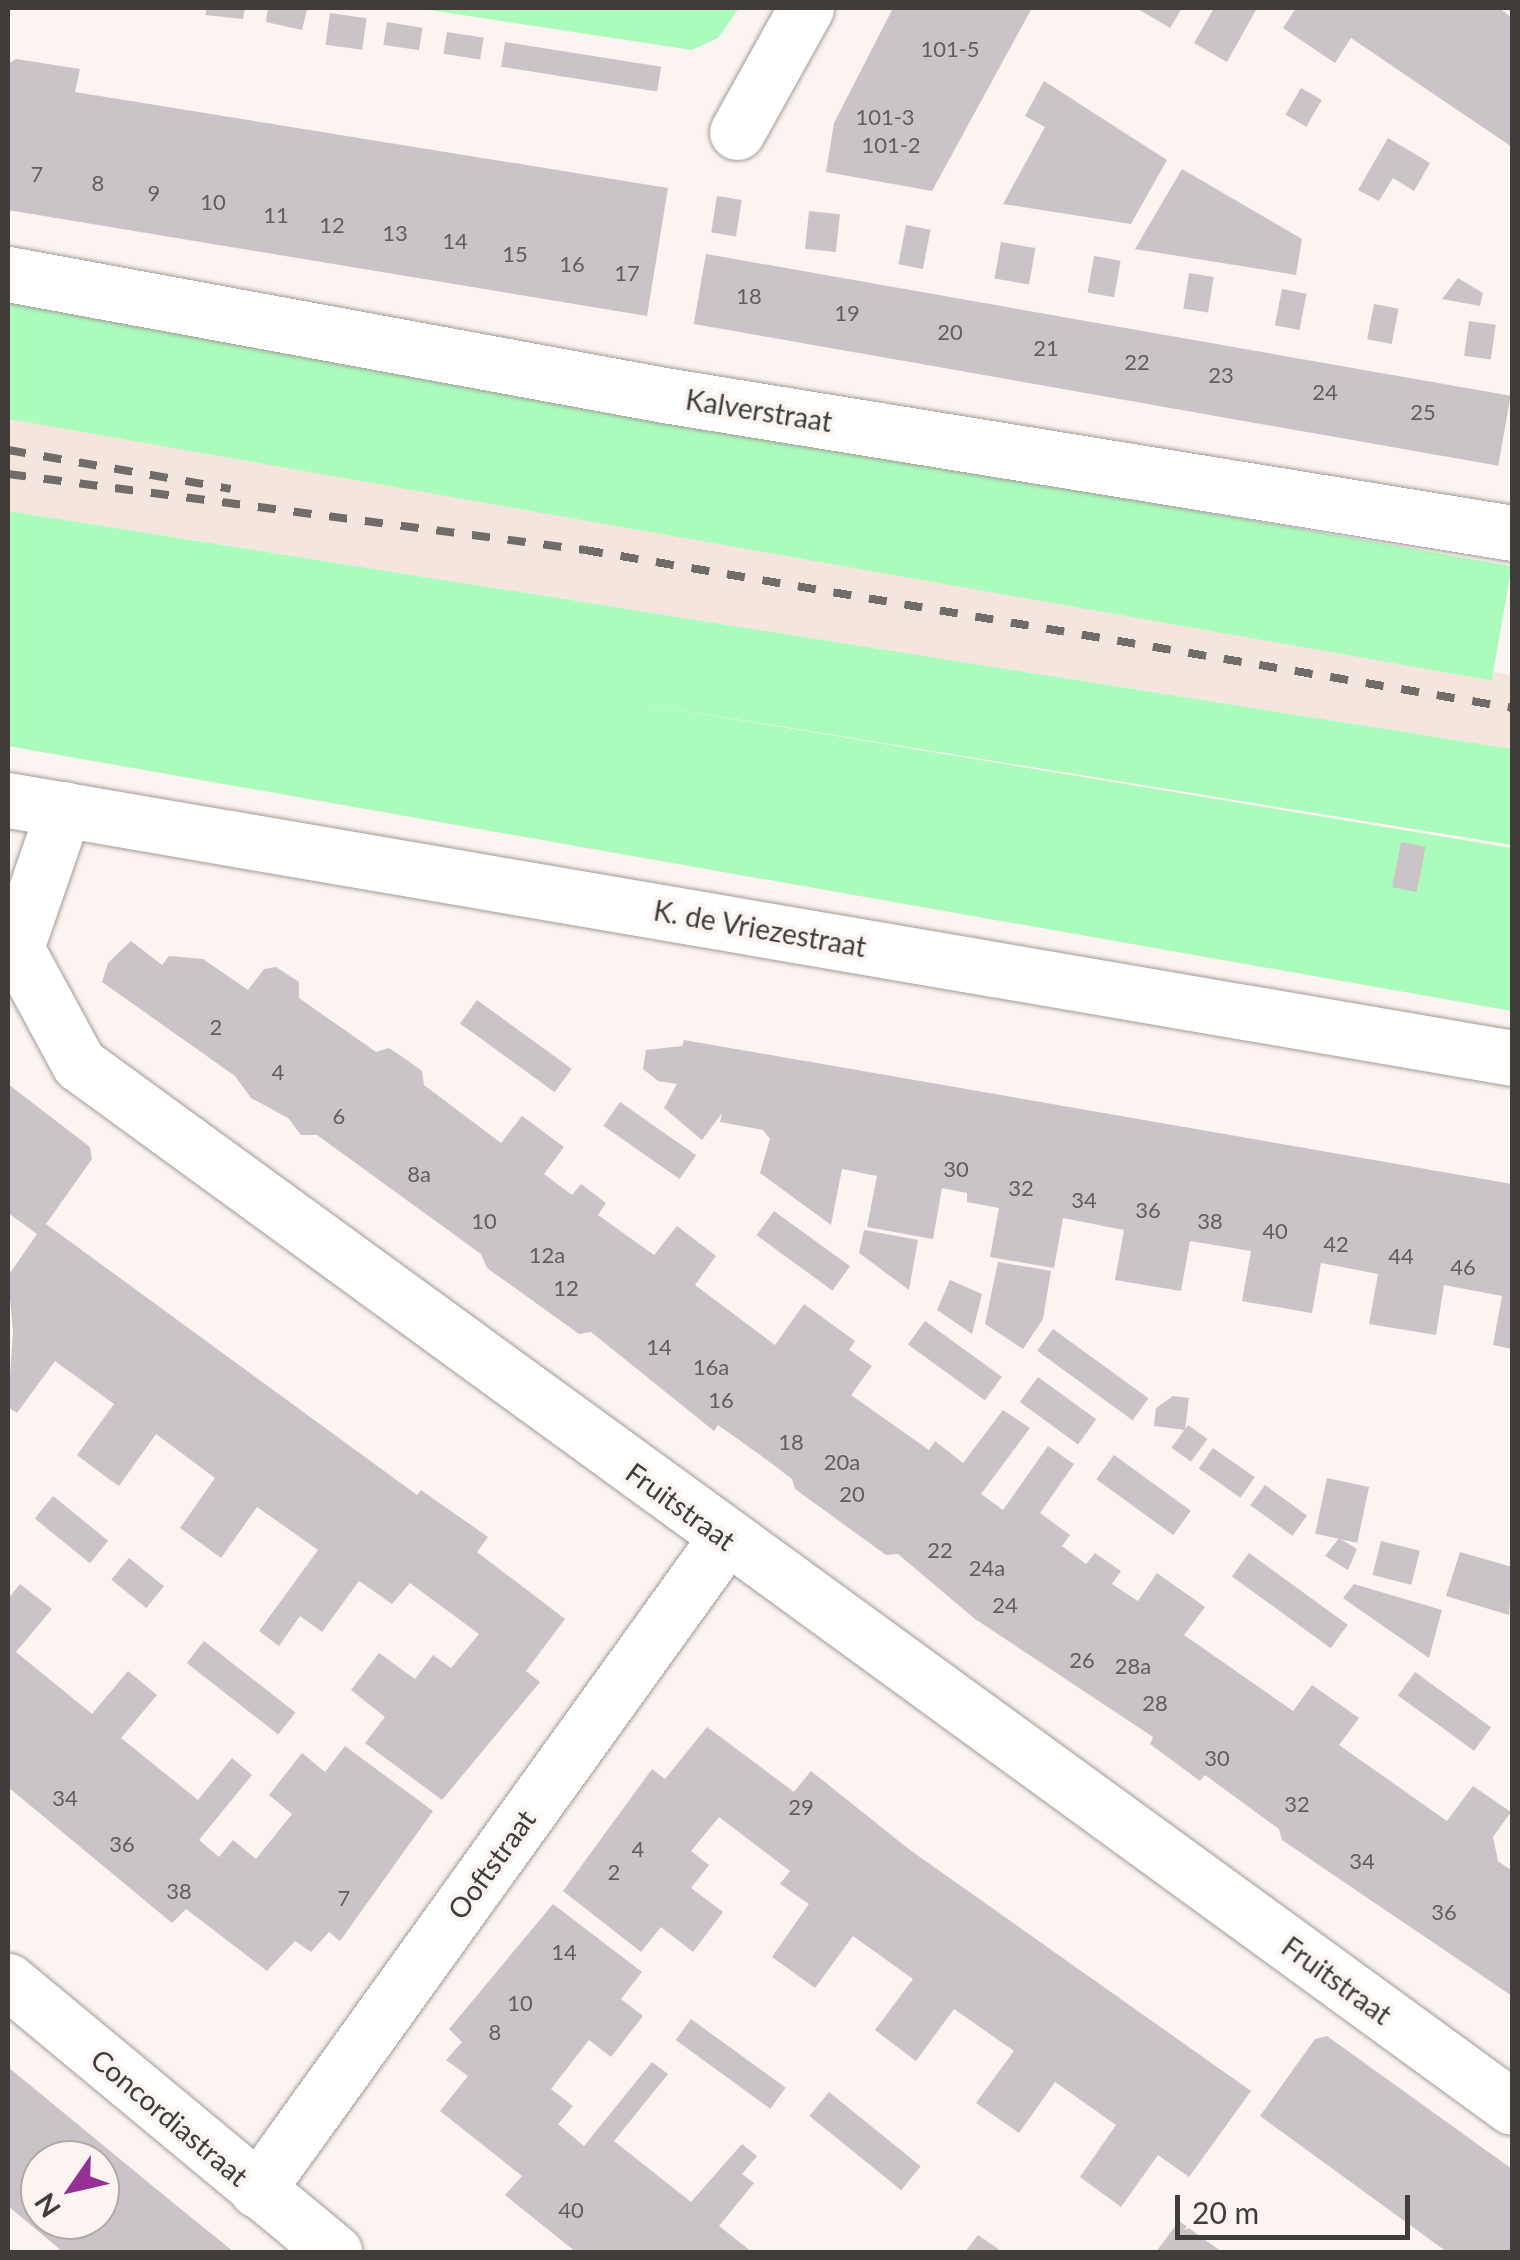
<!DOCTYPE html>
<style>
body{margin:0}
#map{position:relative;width:1520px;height:2260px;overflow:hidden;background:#fbf4f0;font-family:Lato,sans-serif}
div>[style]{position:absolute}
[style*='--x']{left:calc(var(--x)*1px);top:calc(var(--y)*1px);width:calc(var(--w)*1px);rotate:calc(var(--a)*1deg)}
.built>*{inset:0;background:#f4e6de}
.green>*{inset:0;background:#abfcbc;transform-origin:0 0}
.building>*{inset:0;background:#cac3c8;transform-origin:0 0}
.roads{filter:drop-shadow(0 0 2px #a19b97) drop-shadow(0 0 2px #a19b97)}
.minor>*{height:55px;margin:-27.5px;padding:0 27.5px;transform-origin:27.5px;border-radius:27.5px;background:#fff}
.rail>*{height:8px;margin-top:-4px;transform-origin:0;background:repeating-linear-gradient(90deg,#706c6a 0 18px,transparent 0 36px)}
span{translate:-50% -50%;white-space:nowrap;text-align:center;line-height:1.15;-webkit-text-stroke:8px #fbf4f0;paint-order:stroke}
.number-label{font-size:22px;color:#625e5e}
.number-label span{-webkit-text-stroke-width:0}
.street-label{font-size:28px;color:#3f3c3a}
.frame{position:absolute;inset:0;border:10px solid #3f3c3a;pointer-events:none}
.north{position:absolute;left:20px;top:2140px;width:100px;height:100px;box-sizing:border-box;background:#fbf4f0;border:2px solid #b0aaa7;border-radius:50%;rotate:236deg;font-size:28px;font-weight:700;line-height:40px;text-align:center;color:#3f3c3a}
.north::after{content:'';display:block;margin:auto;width:35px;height:45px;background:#953196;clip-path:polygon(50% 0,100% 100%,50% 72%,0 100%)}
.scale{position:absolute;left:1175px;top:2195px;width:235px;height:45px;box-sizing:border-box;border:5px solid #3f3c3a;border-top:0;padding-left:12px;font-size:30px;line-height:35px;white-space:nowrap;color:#3f3c3a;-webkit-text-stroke:8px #fbf4f0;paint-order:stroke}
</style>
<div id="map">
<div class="built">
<div style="clip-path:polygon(8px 417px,1512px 675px,1512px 749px,8px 511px)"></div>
</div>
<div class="green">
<div style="clip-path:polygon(416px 8px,739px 8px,718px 38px,692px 50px)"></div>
<div style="left:8px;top:301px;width:1527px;height:116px;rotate:10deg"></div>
<div style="clip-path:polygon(8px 511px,1512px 749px,1512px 845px,618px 700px,1512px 848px,1512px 1011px,8px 746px)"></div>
</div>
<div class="building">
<div style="clip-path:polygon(207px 8px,245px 8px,243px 19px,205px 15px)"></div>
<div style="clip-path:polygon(268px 8px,307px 9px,302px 30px,266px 22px)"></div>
<div style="clip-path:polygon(893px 8px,1032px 8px,932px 191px,826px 172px,834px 123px)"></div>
<div style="clip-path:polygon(1136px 8px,1182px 8px,1170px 28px)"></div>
<div style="clip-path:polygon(1214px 8px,1257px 8px,1227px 62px,1194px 43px)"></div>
<div style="clip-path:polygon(1296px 8px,1499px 8px,1512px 18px,1512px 147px,1351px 38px,1335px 63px,1283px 28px)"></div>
<div style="left:330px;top:13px;width:37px;height:32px;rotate:8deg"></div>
<div style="left:387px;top:22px;width:36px;height:23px;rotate:9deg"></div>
<div style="left:447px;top:32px;width:37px;height:22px;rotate:9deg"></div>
<div style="left:505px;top:42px;width:158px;height:25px;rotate:9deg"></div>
<div style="clip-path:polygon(16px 59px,80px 69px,75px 92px,668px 188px,647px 316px,8px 210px,8px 64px)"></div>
<div style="clip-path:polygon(1044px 81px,1167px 160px,1131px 224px,1003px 204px,1045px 127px,1025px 116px)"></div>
<div style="left:1301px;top:88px;width:24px;height:31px;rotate:30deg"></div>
<div style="clip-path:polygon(1388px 138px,1430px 163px,1414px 191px,1393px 178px,1379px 201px,1358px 190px)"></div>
<div style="clip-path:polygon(1182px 169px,1302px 239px,1296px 275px,1135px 249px)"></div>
<div style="left:717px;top:196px;width:25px;height:37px;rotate:9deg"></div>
<div style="left:809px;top:211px;width:31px;height:38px;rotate:6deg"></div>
<div style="left:906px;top:225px;width:25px;height:40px;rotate:11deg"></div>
<div style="left:1001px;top:242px;width:35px;height:37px;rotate:10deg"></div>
<div style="left:706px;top:254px;width:817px;height:71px;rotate:10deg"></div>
<div style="left:1094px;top:256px;width:27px;height:37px;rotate:10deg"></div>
<div style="left:1189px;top:273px;width:25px;height:36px;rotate:9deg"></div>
<div style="clip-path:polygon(1458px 278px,1483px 293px,1480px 306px,1442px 299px)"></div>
<div style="left:1282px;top:289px;width:25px;height:37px;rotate:11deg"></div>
<div style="left:1374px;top:304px;width:25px;height:36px;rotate:11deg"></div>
<div style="left:1469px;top:321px;width:27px;height:35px;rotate:8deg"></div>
<div style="left:1401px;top:842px;width:25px;height:46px;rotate:11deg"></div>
<div style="clip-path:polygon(131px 941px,162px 965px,169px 956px,203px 959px,248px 990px,264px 969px,276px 967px,299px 982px,299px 998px,376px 1052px,389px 1048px,407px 1060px,422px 1071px,424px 1085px,501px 1143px,522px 1116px,564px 1147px,544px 1174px,572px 1195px,581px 1184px,606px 1203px,598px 1215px,654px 1255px,677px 1226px,716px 1256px,695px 1285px,775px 1345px,804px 1304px,855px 1341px,849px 1350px,872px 1366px,851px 1395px,929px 1450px,935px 1441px,963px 1463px,1003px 1410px,1030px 1428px,981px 1494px,1003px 1510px,1048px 1446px,1074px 1464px,1040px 1513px,1070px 1535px,1062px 1546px,1086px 1564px,1095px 1553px,1121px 1571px,1112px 1584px,1138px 1601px,1157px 1573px,1205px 1607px,1184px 1635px,1293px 1711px,1312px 1685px,1359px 1718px,1339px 1745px,1447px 1821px,1473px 1786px,1511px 1812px,1493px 1837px,1498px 1861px,1512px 1871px,1512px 1996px,1282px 1840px,1279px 1829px,1205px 1775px,1200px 1781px,1150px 1744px,1153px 1737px,975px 1619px,898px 1554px,886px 1555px,795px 1489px,792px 1479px,767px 1460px,718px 1425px,714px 1431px,591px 1332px,579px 1334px,487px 1268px,481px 1254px,317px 1135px,301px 1135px,288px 1118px,251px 1098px,235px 1076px,102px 982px,108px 963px)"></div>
<div style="left:477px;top:1000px;width:117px;height:29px;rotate:36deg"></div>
<div style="clip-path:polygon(684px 1040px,1512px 1184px,1512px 1349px,1493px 1345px,1502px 1296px,1444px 1285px,1436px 1335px,1369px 1324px,1378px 1274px,1321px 1263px,1312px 1313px,1242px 1301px,1251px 1251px,1190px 1241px,1181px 1291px,1115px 1280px,1124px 1230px,1063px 1218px,1054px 1268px,990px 1257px,999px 1208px,967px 1202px,967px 1193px,942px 1188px,933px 1239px,867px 1227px,877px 1176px,842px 1169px,831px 1225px,760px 1173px,770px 1139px,763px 1130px,720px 1122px,722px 1113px,702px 1140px,664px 1108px,677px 1084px,658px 1081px,643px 1069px,646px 1050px,682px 1046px)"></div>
<div style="clip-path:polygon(8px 1084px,90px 1147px,92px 1159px,46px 1224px,417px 1495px,421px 1490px,488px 1537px,477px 1552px,565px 1619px,526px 1671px,540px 1682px,442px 1800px,365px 1743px,385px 1717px,351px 1690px,379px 1653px,415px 1679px,433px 1655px,451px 1668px,479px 1634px,410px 1583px,392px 1604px,359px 1581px,322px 1632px,300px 1616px,279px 1646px,259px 1631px,318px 1550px,257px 1507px,221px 1558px,180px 1528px,215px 1478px,156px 1434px,119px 1486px,106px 1477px,77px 1455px,114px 1404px,55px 1361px,17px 1413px,8px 1407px,13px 1331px,8px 1276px,37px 1234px,8px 1213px)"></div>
<div style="left:620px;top:1102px;width:93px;height:29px;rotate:35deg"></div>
<div style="left:774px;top:1211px;width:94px;height:30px;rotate:36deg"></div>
<div style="clip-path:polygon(864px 1230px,918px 1240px,909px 1290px,859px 1253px)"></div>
<div style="clip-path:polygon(998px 1262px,1051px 1271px,1043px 1319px,1023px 1349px,985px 1324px)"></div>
<div style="clip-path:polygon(950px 1280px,982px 1294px,972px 1334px,937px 1310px)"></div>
<div style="left:925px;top:1321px;width:95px;height:29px;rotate:36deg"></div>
<div style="left:1053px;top:1329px;width:118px;height:27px;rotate:36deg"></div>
<div style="left:1038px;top:1377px;width:72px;height:31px;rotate:36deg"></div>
<div style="clip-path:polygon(1173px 1396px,1189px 1398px,1185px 1430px,1154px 1426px,1156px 1408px)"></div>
<div style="left:1188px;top:1425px;width:24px;height:28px;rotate:36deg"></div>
<div style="left:1213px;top:1448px;width:51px;height:25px;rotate:35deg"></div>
<div style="left:1114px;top:1455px;width:95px;height:30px;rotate:36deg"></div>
<div style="left:1327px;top:1478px;width:43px;height:57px;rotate:12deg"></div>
<div style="left:1265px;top:1485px;width:52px;height:25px;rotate:36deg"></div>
<div style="left:53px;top:1496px;width:71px;height:29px;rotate:39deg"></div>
<div style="clip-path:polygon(1339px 1538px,1357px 1549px,1348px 1570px,1325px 1556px)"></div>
<div style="left:1381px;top:1541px;width:40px;height:35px;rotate:14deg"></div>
<div style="clip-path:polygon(1460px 1552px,1512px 1567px,1509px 1615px,1446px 1596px)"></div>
<div style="left:1249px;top:1553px;width:122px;height:29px;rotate:36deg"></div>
<div style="left:129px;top:1558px;width:45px;height:28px;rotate:39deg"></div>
<div style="clip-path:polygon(20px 1584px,52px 1609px,16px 1652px,92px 1714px,128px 1671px,157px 1695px,121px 1738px,198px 1800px,232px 1758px,252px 1775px,199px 1840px,219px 1857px,233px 1840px,256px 1859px,292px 1814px,269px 1795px,302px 1753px,325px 1772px,345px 1746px,433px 1811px,340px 1941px,329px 1932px,311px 1952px,295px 1941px,267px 1971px,186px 1909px,172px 1923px,8px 1787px,8px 1599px)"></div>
<div style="clip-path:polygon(1354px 1584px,1442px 1610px,1429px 1658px,1343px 1598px)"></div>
<div style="left:204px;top:1641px;width:116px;height:28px;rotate:38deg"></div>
<div style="left:1415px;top:1672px;width:94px;height:29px;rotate:36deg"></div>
<div style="clip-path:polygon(707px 1727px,794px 1792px,811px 1771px,910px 1850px,1251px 2091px,1189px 2177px,1158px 2155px,1121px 2207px,1080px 2177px,1116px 2125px,1055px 2082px,1019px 2133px,976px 2103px,1014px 2051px,954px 2009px,916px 2061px,896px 2046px,875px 2030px,913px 1979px,853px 1936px,815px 1988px,772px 1957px,809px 1904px,780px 1884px,790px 1871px,719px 1817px,691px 1851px,709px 1865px,691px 1888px,723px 1912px,693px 1952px,661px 1927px,641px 1952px,563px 1891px,652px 1769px,665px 1779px)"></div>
<div style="clip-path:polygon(553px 1904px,642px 1972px,621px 1999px,643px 2016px,611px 2057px,589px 2040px,551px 2089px,573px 2106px,558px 2124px,584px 2146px,652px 2062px,668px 2074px,614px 2141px,691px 2202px,742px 2144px,757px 2156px,742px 2174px,754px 2183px,719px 2226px,752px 2252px,576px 2252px,505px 2195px,522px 2176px,440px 2111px,468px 2076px,446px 2060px,462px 2042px,449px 2029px)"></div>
<div style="left:691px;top:2019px;width:117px;height:26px;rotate:36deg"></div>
<div style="clip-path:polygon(1327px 2036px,1512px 2169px,1512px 2252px,1447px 2252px,1260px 2116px,1315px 2039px)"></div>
<div style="clip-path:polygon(evenodd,8px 2067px,177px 2206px,234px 2252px,63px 2252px,8px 2206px,8px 2067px,40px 2160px,100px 2160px,100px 2220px,40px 2220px,40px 2160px)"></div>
<div style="left:829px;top:2092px;width:118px;height:31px;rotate:39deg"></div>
<div style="clip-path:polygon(1179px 2221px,1222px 2252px,1156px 2252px)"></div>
<div style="clip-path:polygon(978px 2235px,997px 2248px,1002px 2252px,965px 2252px)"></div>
</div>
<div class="roads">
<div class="minor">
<div style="--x:737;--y:132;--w:142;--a:-60.9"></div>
<div style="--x:8;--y:274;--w:667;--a:10.45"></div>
<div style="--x:664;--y:395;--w:859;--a:9.24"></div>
<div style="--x:8;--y:800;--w:1526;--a:9.73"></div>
<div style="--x:64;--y:809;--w:147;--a:109.1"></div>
<div style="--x:16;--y:948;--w:132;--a:61.5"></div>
<div style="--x:79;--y:1064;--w:1772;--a:36.05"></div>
<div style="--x:8;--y:1981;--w:424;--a:39.7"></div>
<div style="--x:257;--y:2190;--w:802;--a:-54.29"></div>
</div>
</div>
<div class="rail">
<div style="--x:8;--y:450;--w:226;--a:9.9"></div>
<div style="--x:8;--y:474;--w:582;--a:7.5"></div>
<div style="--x:585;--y:550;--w:940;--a:9.67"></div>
</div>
<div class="number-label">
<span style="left:950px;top:49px">101-5</span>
<span style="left:885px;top:117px">101-3</span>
<span style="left:891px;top:145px">101-2</span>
<span style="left:37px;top:174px">7</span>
<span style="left:98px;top:183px">8</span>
<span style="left:154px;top:193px">9</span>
<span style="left:213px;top:202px">10</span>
<span style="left:276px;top:215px">11</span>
<span style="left:332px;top:225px">12</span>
<span style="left:395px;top:233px">13</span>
<span style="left:455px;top:241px">14</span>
<span style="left:515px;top:254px">15</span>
<span style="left:572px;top:264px">16</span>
<span style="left:627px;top:273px">17</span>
<span style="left:749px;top:296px">18</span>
<span style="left:847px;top:313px">19</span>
<span style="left:950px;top:332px">20</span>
<span style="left:1046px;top:348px">21</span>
<span style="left:1137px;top:362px">22</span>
<span style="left:1221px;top:375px">23</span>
<span style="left:1325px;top:392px">24</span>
<span style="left:1423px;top:412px">25</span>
<span style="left:216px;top:1027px">2</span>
<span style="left:278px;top:1072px">4</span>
<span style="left:339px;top:1116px">6</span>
<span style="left:956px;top:1169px">30</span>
<span style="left:419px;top:1174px">8a</span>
<span style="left:1021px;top:1188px">32</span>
<span style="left:1084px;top:1200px">34</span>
<span style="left:1148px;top:1210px">36</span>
<span style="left:484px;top:1221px">10</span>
<span style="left:1210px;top:1221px">38</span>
<span style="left:1275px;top:1231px">40</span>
<span style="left:1336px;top:1244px">42</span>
<span style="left:547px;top:1255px">12a</span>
<span style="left:1401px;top:1256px">44</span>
<span style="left:1463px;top:1267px">46</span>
<span style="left:566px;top:1288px">12</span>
<span style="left:659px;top:1347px">14</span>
<span style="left:711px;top:1367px">16a</span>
<span style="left:721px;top:1400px">16</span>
<span style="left:791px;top:1442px">18</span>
<span style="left:842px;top:1462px">20a</span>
<span style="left:852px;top:1494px">20</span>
<span style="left:940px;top:1550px">22</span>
<span style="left:987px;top:1568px">24a</span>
<span style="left:1005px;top:1605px">24</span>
<span style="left:1082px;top:1660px">26</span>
<span style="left:1133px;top:1666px">28a</span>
<span style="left:1155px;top:1703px">28</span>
<span style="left:1217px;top:1758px">30</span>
<span style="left:65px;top:1798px">34</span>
<span style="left:1297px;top:1804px">32</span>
<span style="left:801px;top:1807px">29</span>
<span style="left:122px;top:1844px">36</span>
<span style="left:638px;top:1849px">4</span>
<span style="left:1362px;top:1861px">34</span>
<span style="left:614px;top:1872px">2</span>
<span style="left:179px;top:1891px">38</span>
<span style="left:344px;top:1898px">7</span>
<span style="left:1444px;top:1912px">36</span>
<span style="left:564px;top:1952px">14</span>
<span style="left:520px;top:2003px">10</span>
<span style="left:495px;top:2032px">8</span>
<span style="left:571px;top:2210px">40</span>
</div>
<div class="street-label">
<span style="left:759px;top:410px;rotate:9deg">Kalverstraat</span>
<span style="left:760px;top:928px;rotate:10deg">K. de Vriezestraat</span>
<span style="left:681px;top:1506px;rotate:36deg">Fruitstraat</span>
<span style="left:491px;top:1864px;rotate:-54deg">Ooftstraat</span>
<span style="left:1337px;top:1980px;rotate:36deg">Fruitstraat</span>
<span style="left:170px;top:2117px;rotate:40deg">Concordiastraat</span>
</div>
<div class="frame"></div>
<div class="north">N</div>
<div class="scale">20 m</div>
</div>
